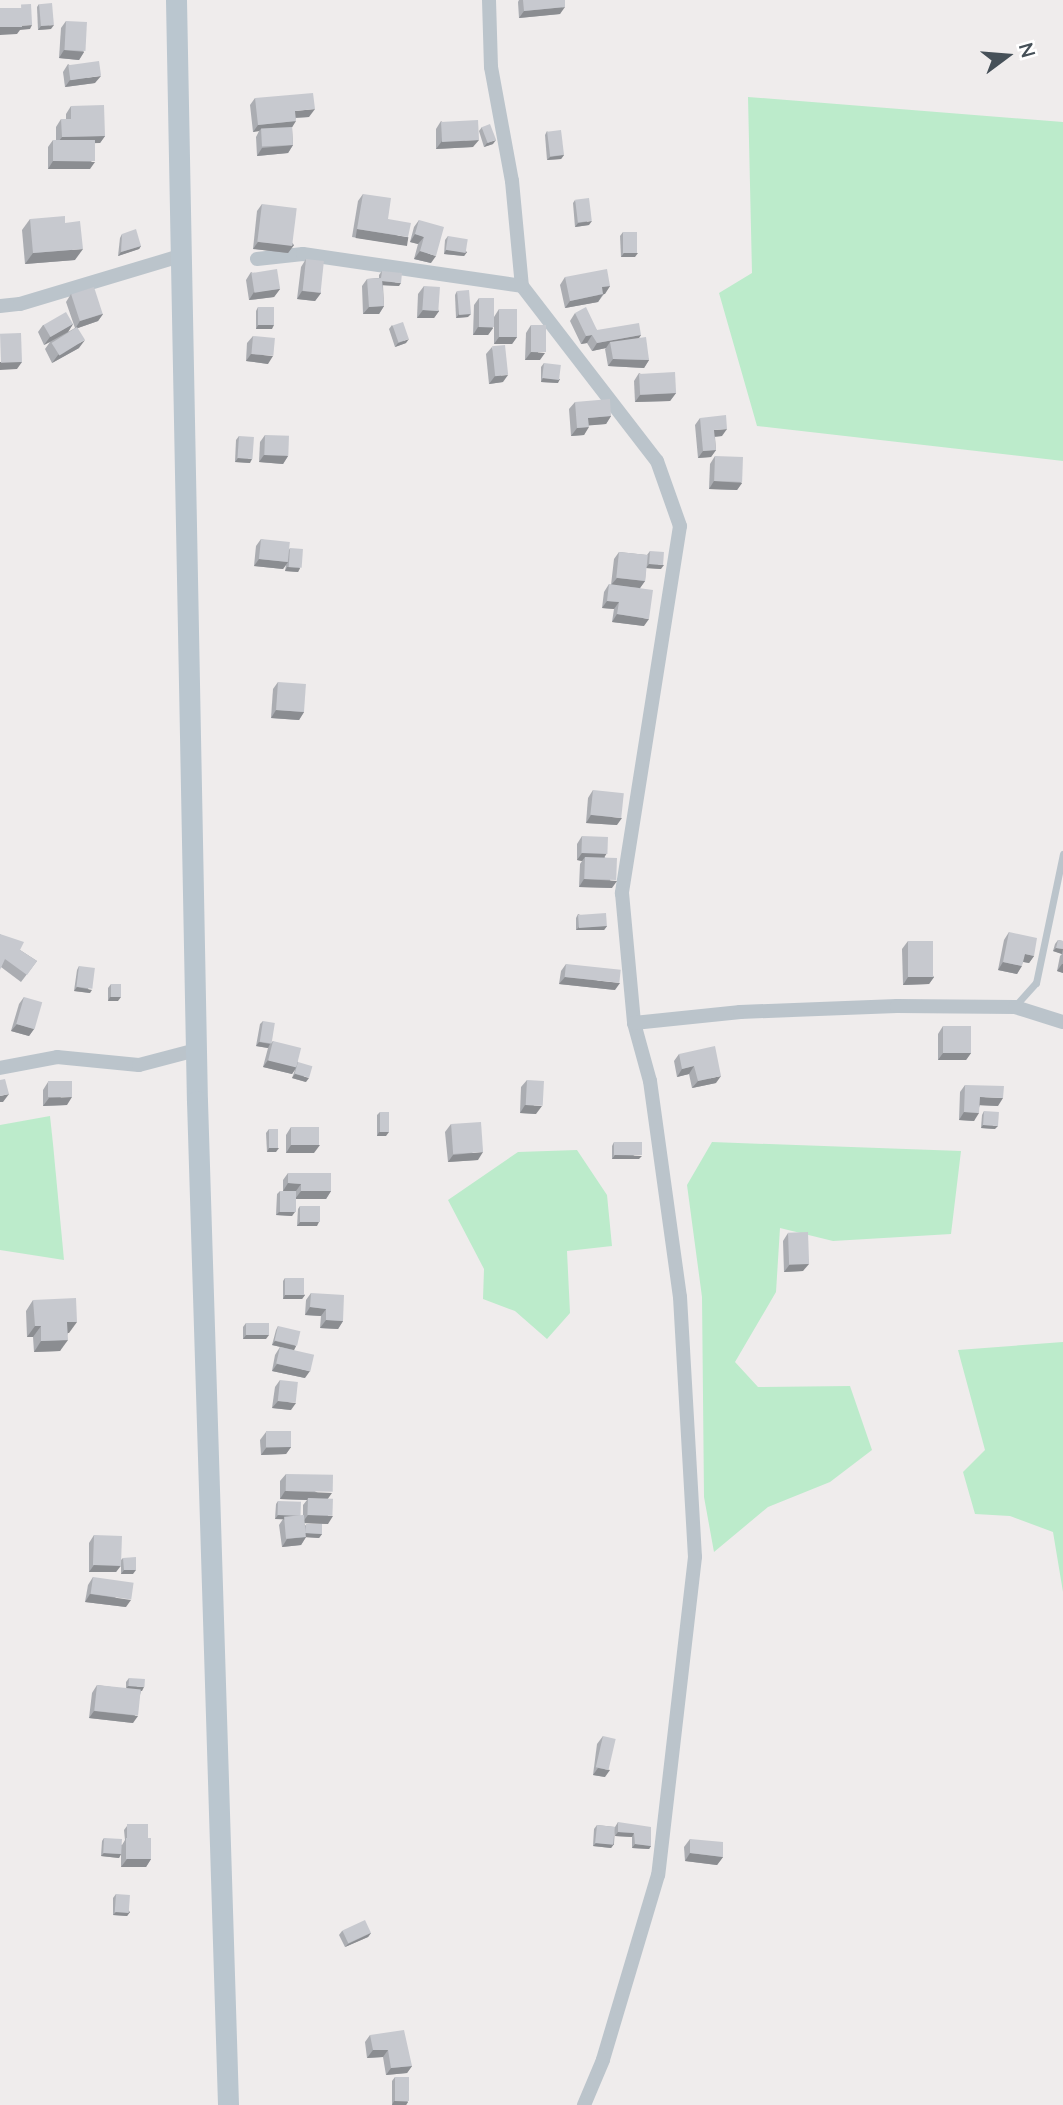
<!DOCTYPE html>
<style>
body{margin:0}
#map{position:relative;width:1063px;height:2105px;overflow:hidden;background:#efecec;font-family:Lato,sans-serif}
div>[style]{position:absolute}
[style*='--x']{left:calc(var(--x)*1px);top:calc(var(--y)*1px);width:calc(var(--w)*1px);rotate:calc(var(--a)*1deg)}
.green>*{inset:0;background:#bcebcb}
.lane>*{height:7px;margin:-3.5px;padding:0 3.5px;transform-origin:3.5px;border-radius:3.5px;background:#bbc4cb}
.street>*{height:14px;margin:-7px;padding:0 7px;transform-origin:7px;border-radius:7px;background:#bbc4cb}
.secondary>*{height:21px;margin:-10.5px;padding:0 10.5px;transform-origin:10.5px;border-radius:10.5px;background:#bac6cf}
.wall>*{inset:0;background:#abadb2}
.shaded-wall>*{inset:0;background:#8b8d91;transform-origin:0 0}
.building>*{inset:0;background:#c7c9cf;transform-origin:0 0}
span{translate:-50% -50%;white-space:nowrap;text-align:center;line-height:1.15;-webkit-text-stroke:5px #fff;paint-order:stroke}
.north{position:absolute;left:972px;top:21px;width:70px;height:70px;-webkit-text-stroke:5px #fff;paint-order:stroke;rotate:74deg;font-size:19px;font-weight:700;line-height:28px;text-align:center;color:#465058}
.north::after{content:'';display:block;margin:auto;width:24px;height:32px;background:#465058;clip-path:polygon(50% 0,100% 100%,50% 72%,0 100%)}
</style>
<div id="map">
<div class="green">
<div style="clip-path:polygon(748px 97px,1063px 122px,1063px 461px,757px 426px,719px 293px,752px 273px)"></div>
<div style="clip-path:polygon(50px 1116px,53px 1144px,64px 1260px,0 1250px,0 1125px)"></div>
<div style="clip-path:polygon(712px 1142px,961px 1151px,951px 1234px,833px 1241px,780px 1228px,776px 1292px,735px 1362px,758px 1387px,850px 1386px,872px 1450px,830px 1482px,768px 1507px,714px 1552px,704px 1497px,702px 1297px,687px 1185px)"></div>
<div style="clip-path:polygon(577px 1150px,607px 1195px,612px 1246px,567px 1251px,570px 1313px,547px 1339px,515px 1311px,483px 1299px,484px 1269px,448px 1200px,518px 1152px)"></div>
<div style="clip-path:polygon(1063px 1342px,1063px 1592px,1053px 1532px,1010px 1516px,975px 1514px,963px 1472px,985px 1450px,958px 1350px)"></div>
</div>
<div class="lane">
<div style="--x:1015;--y:1006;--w:31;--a:-48"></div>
<div style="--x:1036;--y:983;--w:132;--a:-78.2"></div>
</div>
<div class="street">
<div style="--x:489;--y:0;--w:67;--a:88.3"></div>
<div style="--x:491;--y:67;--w:116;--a:79.6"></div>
<div style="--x:512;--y:181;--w:105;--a:84.6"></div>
<div style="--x:522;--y:286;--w:221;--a:52.4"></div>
<div style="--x:657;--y:461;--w:69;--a:70.5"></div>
<div style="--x:680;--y:526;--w:372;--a:99"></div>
<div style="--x:622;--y:893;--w:131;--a:84.7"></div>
<div style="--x:634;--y:1023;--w:60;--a:74.6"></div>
<div style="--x:650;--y:1081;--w:218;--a:82.1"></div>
<div style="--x:680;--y:1297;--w:260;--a:86.7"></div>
<div style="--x:695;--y:1557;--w:320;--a:96.6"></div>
<div style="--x:658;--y:1875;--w:193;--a:106.6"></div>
<div style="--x:603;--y:2060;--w:49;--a:112.9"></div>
<div style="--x:257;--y:259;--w:46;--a:-6.2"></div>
<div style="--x:303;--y:254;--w:221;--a:8.3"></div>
<div style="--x:0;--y:306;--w:20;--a:-6"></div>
<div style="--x:20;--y:304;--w:167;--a:-16.7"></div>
<div style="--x:634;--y:1023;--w:107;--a:-5.9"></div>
<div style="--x:740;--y:1012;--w:157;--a:-2.2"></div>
<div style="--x:897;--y:1006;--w:118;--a:0.5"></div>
<div style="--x:1015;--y:1007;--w:50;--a:17.4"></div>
<div style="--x:0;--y:1068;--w:58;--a:-10.9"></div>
<div style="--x:57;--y:1057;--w:82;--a:5.6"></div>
<div style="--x:139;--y:1065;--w:59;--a:-14.7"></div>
</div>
<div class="secondary">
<div style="--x:176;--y:0;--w:1101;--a:88.91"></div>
<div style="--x:197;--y:1101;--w:1004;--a:88.23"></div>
</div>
<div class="wall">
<div style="clip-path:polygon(519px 0,565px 0,560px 14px,519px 18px,518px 2px)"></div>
<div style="clip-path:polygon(39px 4px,51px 29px,38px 30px,37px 7px)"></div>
<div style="clip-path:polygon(66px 21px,84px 52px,79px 60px,59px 58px,61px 28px)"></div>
<div style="clip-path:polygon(68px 64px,95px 83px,65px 87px,63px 72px)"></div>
<div style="clip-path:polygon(255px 98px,309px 117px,296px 118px,292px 127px,293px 145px,288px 153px,257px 156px,256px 137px,259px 131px,253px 132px,250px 105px)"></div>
<div style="clip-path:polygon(71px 106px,105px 136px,100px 143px,95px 143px,90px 169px,48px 169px,48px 147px,53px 140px,56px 140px,56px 127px,61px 119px,66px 119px,66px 114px)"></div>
<div style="clip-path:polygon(441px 121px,473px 147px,436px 149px,436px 129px)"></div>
<div style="clip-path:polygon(482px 127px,493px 144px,484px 147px,479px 131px)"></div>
<div style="clip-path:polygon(547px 131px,564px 155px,561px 159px,547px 160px,545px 135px)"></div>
<div style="clip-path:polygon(363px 194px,388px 219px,403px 245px,352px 237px,358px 201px)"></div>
<div style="clip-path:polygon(575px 200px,589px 225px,575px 227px,573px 203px)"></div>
<div style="clip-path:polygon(262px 204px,294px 245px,288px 253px,253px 249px,257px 211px)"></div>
<div style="clip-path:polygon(30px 219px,65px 223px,75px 260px,25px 264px,22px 230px)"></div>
<div style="clip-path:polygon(419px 220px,431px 263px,414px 259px,418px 244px,410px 242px,414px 227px)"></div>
<div style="clip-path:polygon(623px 232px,635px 257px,621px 257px,620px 236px)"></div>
<div style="clip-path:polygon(122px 234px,141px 246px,139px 249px,118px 256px,120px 238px)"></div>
<div style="clip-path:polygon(448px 236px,467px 252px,464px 256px,444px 254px,445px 240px)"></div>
<div style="clip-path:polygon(306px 259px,321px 293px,315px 301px,297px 299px,301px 267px)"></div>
<div style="clip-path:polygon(382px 271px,399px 286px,383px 285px,384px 306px,379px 314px,363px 314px,362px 286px,367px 279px,379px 278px,379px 275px)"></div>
<div style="clip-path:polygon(251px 272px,280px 289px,274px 297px,249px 300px,246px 280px)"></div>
<div style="clip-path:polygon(565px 277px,610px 286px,598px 302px,565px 308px,560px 285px)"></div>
<div style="clip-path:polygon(424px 286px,439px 311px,434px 318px,417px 318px,418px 294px)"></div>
<div style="clip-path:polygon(457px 291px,468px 317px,456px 318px,455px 295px)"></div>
<div style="clip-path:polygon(71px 294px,103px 314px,98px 321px,78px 328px,79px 348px,52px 363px,45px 349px,50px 342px,44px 345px,38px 332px,43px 325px,73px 324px,68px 332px,75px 328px,66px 302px)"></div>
<div style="clip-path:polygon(479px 298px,493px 328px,488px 335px,473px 335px,474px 305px)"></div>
<div style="clip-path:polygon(258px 307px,272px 329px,256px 329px,256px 311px)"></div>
<div style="clip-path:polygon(499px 309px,517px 337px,512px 344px,494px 344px,494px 317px)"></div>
<div style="clip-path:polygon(575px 313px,597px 330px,641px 335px,639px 338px,649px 360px,644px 368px,608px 366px,605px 349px,606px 348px,592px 351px,587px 343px,581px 344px,570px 321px)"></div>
<div style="clip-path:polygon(392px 325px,406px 343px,395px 347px,389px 329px)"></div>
<div style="clip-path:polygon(531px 325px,540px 360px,525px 360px,526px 333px)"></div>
<div style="clip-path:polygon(253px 336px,268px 364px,246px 361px,247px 343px)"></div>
<div style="clip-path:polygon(492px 347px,503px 382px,489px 384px,486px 354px)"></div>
<div style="clip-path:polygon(544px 363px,558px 383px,541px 382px,541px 367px)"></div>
<div style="clip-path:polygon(639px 373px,676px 393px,670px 401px,635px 402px,634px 381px)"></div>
<div style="clip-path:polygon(575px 402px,611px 416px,606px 424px,589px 425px,584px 435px,571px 436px,569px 409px)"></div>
<div style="clip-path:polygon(700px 418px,722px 436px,715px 437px,716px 450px,711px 457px,698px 458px,695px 425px)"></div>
<div style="clip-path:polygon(265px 435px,288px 456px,283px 464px,259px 462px,260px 442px)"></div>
<div style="clip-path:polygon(239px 436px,250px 463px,235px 462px,236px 440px)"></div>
<div style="clip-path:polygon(715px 456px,742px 483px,737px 490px,709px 489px,710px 464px)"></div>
<div style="clip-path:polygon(261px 539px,289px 548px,300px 568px,298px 572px,285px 571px,286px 565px,283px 569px,254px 566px,256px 546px)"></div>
<div style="clip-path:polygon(650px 551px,661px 569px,646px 568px,645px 581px,640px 588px,644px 626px,612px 622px,614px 609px,602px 608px,604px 592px,609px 584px,611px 585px,614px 559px,619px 552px,647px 555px)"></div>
<div style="clip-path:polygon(278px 682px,304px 712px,299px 720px,271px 718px,273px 689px)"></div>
<div style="clip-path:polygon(593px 790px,617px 825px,586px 823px,588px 798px)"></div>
<div style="clip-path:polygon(582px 836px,605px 857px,612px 888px,579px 887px,580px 864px,582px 861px,577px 860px,577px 844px)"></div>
<div style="clip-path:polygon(578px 914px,607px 926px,604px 930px,576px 930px,576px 918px)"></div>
<div style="clip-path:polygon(1009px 932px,1034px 956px,1029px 963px,1023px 962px,1017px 974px,998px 970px,1004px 940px)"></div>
<div style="clip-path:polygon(0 934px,20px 950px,37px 961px,21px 982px,1px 967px)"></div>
<div style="clip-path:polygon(1058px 940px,1063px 941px,1063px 973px,1057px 971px,1060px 956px,1062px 954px,1053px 951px,1055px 944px)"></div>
<div style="clip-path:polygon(908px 941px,934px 977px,929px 984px,903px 985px,902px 949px)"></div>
<div style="clip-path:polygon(566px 964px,615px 990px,559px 984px,561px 971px)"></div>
<div style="clip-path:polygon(79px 966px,90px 993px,74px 991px,77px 970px)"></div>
<div style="clip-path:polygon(111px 984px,118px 1001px,108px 1001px,108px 988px)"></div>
<div style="clip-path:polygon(24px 997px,34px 1029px,29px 1036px,11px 1031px,19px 1004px)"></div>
<div style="clip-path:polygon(263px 1021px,271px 1043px,273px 1041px,298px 1062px,306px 1082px,292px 1078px,295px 1070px,292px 1074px,263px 1067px,268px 1048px,256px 1046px,260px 1024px)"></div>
<div style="clip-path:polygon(943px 1026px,971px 1053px,966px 1060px,938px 1060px,938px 1034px)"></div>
<div style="clip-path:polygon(679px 1054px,716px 1083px,692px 1088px,689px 1074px,677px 1077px,674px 1061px)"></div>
<div style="clip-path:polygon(527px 1080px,536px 1114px,520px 1113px,521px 1087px)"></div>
<div style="clip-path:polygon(48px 1082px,67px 1105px,43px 1106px,43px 1090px)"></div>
<div style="clip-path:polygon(965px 1085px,998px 1106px,980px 1105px,974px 1121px,959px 1120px,960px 1092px)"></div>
<div style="clip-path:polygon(984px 1111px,995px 1129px,981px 1128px,982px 1115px)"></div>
<div style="clip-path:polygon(380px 1112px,386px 1136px,377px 1136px,377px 1115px)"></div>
<div style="clip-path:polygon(451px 1124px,478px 1160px,448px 1162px,445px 1132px)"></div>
<div style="clip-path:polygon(291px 1127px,314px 1153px,286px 1153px,286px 1135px)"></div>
<div style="clip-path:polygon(269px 1129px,276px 1152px,267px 1152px,266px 1133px)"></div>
<div style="clip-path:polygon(614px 1142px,639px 1159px,612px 1159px,612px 1146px)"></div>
<div style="clip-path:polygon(288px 1173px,331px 1191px,326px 1199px,296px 1199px,292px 1216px,276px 1215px,277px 1194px,280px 1191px,283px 1191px,283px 1180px)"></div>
<div style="clip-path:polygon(300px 1206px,317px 1226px,297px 1226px,298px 1209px)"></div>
<div style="clip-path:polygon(788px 1233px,803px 1271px,784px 1272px,783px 1241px)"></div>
<div style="clip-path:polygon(285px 1278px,305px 1295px,302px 1299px,283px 1299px,283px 1281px)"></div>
<div style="clip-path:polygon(311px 1293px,343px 1321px,338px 1329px,320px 1328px,321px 1316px,305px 1315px,306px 1300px)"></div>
<div style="clip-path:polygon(33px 1300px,69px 1333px,68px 1333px,60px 1351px,34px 1352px,33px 1337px,27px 1337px,26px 1311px)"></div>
<div style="clip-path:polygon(246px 1323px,266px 1339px,243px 1339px,243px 1327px)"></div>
<div style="clip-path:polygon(278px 1326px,296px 1346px,294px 1350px,305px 1378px,272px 1371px,275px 1355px,280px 1347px,290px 1349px,272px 1345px,276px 1330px)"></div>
<div style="clip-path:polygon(280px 1380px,291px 1410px,272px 1408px,275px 1387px)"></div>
<div style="clip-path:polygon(266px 1432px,291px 1447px,286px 1454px,261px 1455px,260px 1440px)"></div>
<div style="clip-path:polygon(286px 1474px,328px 1499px,328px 1524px,304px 1523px,305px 1525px,322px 1534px,319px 1538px,306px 1537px,301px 1545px,282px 1547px,279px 1525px,283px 1519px,275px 1519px,276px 1504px,278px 1501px,301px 1516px,303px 1515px,303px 1505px,307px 1500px,280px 1499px,280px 1481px)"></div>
<div style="clip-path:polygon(94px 1535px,121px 1560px,123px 1558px,133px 1574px,121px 1574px,121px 1566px,116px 1572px,89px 1572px,89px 1543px)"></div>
<div style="clip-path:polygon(93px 1577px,126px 1607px,85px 1602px,88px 1585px)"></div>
<div style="clip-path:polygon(129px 1678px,141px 1691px,133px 1723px,89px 1718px,92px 1693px,97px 1685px,126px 1689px,126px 1682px)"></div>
<div style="clip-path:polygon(603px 1736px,605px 1777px,593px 1775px,597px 1744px)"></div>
<div style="clip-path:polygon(618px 1822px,651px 1846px,649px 1849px,632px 1848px,632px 1837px,615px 1836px,615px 1830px,614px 1844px,611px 1848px,593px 1846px,594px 1829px,597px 1825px,615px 1827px)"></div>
<div style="clip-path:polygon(127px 1826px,148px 1838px,151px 1859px,146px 1867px,121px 1867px,121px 1854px,119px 1858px,101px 1856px,102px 1841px,104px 1838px,122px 1845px,125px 1840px,124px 1830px)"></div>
<div style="clip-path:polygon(690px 1839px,723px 1857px,717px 1865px,685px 1861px,684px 1847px)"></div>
<div style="clip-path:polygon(116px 1894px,130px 1912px,127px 1916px,113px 1915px,113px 1898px)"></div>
<div style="clip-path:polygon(342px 1931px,371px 1933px,368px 1937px,345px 1947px,339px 1935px)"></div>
<div style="clip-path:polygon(370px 2035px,412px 2066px,407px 2073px,386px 2075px,383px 2057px,367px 2058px,365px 2042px)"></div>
<div style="clip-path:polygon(395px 2077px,408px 2102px,406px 2105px,392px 2105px,392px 2081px)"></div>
</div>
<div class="shaded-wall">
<div style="clip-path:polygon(565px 7px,560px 14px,519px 18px,524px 11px)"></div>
<div style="clip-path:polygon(32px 25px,30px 29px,20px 30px,17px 34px,0 35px,0 27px)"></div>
<div style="clip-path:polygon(54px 25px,51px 29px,38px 30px,41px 26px)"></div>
<div style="clip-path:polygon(64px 50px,84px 52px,79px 60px,59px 58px)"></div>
<div style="clip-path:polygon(101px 76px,95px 83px,65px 87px,70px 80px)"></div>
<div style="clip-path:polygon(315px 109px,309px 117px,290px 118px,295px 111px)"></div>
<div style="clip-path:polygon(296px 121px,291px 129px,261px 129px,259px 131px,253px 132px,258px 125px)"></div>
<div style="clip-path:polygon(105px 136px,100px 143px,57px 144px,62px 137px)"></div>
<div style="clip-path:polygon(479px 140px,473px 147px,436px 149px,442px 141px)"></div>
<div style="clip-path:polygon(496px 140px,493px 144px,484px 147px,487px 143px)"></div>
<div style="clip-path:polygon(293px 145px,288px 153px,257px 156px,262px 148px)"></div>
<div style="clip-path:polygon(564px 155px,561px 159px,547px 160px,550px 157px)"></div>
<div style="clip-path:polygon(53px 161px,95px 162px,90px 169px,48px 169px)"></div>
<div style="clip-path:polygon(592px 221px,589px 225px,575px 227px,578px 223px)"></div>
<div style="left:357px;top:229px;width:52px;height:9px;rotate:9deg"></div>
<div style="clip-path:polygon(415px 234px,424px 237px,418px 244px,410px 242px)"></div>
<div style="clip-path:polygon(258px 242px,294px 245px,288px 253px,253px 249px)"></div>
<div style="clip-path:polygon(141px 246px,139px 249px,118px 256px,121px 252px)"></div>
<div style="clip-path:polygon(83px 249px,75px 260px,25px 264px,33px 253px)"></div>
<div style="clip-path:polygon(446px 250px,467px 252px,464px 256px,444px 254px)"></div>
<div style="clip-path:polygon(420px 251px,436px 256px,431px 263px,414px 259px)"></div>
<div style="clip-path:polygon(624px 253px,638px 253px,635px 257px,621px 257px)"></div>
<div style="clip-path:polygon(381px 281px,401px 283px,399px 286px,378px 285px)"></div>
<div style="clip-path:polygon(610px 286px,605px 294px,597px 295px,602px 287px)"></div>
<div style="clip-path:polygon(280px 289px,274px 297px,249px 300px,254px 292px)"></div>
<div style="clip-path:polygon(302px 291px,321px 293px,315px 301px,297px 299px)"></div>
<div style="clip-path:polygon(603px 294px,598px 302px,565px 308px,570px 301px)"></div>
<div style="clip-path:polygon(384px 306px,379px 314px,363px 314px,369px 307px)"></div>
<div style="clip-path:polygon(423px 310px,439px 311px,434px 318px,417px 318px)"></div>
<div style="clip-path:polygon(103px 314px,98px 321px,75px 329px,80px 321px)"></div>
<div style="clip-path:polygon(459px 314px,471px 314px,468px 317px,456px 318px)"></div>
<div style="clip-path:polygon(73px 324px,68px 332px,44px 345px,50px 337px)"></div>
<div style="clip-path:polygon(258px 325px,274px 325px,272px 329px,256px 329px)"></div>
<div style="clip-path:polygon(478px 327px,493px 328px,488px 335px,473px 335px)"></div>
<div style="clip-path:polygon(592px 335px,587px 343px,581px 344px,586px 336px)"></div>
<div style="clip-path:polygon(641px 335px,636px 342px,610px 342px,606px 348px,592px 351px,597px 343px)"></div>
<div style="clip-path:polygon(499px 337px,517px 337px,512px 344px,494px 344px)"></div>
<div style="clip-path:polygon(409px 339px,406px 343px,395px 347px,398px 343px)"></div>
<div style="clip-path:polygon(85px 340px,79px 348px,52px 363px,58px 355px)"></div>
<div style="clip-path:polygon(531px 352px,545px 353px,540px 360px,525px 360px)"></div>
<div style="clip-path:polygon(251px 354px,273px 356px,268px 364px,246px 361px)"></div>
<div style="clip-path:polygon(613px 359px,649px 360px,644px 368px,608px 366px)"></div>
<div style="clip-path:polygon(0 362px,22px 362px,17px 369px,0 370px)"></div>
<div style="clip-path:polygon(508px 375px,503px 382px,489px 384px,495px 376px)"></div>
<div style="clip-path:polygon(543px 378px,560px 379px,558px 383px,541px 382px)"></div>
<div style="clip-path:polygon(676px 393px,670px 401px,635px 402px,640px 395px)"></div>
<div style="clip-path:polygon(611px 416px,606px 424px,583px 426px,588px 418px)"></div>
<div style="clip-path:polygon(589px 427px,584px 435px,571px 436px,577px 428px)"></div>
<div style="clip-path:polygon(727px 429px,722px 436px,709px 437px,714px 430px)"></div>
<div style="clip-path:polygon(716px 450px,711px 457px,698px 458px,703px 451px)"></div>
<div style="clip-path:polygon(264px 455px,288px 456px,283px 464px,259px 462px)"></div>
<div style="clip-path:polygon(238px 458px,252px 459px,250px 463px,235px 462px)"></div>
<div style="clip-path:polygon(714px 481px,742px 483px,737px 490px,709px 489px)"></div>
<div style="clip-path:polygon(259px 559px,288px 562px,283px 569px,254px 566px)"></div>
<div style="clip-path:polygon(649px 564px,664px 565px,661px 569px,646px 568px)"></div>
<div style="clip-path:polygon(287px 567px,300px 568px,298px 572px,285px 571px)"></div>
<div style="clip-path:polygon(617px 578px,645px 581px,640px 588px,611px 585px)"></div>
<div style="clip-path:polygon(607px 601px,619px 602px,614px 609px,602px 608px)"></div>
<div style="clip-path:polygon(617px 614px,649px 619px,644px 626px,612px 622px)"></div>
<div style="clip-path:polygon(276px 710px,304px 712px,299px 720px,271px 718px)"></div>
<div style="clip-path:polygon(591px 815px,622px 818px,617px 825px,586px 823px)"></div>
<div style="clip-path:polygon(582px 853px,607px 853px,602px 861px,585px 857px,582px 861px,577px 860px)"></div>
<div style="clip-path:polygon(584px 879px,617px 881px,612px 888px,579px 887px)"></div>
<div style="clip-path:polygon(607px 926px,604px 930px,576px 930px,579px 927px)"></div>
<div style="clip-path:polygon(1056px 948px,1063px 949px,1062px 954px,1053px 951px)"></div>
<div style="clip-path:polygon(1025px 954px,1034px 956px,1029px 963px,1019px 961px)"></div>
<div style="clip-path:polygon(1003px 962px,1022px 966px,1017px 974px,998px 970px)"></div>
<div style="clip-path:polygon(1062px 964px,1063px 964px,1063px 973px,1057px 971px)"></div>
<div style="clip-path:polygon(565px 977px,620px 983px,615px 990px,559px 984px)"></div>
<div style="clip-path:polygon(908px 977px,934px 977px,929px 984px,903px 985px)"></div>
<div style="clip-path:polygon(77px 987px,92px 990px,90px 993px,74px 991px)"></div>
<div style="clip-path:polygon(110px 997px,121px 997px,118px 1001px,108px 1001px)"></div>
<div style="clip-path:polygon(17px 1024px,34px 1029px,29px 1036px,11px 1031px)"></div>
<div style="clip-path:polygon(259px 1042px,270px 1044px,268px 1048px,256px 1046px)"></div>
<div style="clip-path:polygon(943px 1053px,971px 1053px,966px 1060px,938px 1060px)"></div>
<div style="clip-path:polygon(268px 1060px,297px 1066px,292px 1074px,263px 1067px)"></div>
<div style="clip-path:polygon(694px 1066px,689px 1074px,677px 1077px,682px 1069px)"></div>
<div style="clip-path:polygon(295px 1074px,309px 1078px,306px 1082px,292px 1078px)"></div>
<div style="clip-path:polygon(721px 1076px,716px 1083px,692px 1088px,698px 1081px)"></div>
<div style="clip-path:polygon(9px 1094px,3px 1102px,0 1102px,0 1096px)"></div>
<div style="clip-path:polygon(72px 1097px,67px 1105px,43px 1106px,49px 1098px)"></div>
<div style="clip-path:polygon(980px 1097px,1003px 1098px,998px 1106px,975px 1105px)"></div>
<div style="clip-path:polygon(525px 1105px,542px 1106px,536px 1114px,520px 1113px)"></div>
<div style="clip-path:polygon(964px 1112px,979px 1113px,974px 1121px,959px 1120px)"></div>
<div style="clip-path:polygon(983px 1125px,998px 1126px,995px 1129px,981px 1128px)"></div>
<div style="clip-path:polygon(379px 1132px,389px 1132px,386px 1136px,377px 1136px)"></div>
<div style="clip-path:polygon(291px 1145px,320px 1145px,314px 1153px,286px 1153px)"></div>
<div style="clip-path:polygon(269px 1148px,279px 1148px,276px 1152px,267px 1152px)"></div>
<div style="clip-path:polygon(483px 1152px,478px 1160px,448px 1162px,453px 1155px)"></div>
<div style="clip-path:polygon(615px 1155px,642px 1156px,639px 1159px,612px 1159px)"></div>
<div style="clip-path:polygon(288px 1183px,301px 1184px,296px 1191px,283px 1191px)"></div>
<div style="clip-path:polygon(301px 1191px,331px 1191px,326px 1199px,295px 1199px)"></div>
<div style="clip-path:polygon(279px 1212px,295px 1212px,292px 1216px,276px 1215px)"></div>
<div style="clip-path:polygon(300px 1222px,319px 1222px,317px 1226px,297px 1226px)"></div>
<div style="clip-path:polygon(790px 1264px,809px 1264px,803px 1271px,784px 1272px)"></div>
<div style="clip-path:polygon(285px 1295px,305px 1295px,302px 1299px,283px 1299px)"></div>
<div style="clip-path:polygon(310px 1307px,326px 1309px,321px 1316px,305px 1315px)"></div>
<div style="clip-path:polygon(326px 1320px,343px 1321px,338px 1329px,320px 1328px)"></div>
<div style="clip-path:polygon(67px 1322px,77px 1322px,69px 1333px,60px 1333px)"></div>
<div style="clip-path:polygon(35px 1326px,41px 1326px,33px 1337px,27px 1337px)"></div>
<div style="clip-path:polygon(246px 1335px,269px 1335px,266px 1339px,243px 1339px)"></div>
<div style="clip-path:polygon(68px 1340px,60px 1351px,34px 1352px,41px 1341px)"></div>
<div style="clip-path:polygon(275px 1341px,296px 1346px,294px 1350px,272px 1345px)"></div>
<div style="clip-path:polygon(277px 1364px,310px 1371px,305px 1378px,272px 1371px)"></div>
<div style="clip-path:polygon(278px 1401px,296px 1403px,291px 1410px,272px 1408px)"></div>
<div style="clip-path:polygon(291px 1447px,286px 1454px,261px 1455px,266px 1448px)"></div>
<div style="clip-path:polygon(285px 1491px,332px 1493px,327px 1500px,308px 1498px,307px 1500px,280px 1499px)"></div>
<div style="clip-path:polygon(278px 1515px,301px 1516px,298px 1520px,275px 1519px)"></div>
<div style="clip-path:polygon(308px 1515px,333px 1516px,328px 1524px,302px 1523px)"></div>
<div style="clip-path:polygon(305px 1533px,322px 1534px,319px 1538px,303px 1537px)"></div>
<div style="clip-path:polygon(306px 1537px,301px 1545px,282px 1547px,287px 1539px)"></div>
<div style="clip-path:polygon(94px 1565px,121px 1565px,116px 1572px,89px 1572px)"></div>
<div style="clip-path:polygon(124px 1570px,136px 1570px,133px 1574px,121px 1574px)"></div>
<div style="clip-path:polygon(90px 1594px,131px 1600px,126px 1607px,85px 1602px)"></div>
<div style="clip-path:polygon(128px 1686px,144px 1687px,142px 1691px,125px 1690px)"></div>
<div style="clip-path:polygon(94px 1711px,138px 1716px,133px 1723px,89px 1718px)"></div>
<div style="clip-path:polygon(598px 1768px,610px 1770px,605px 1777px,593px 1775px)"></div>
<div style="clip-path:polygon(618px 1832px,634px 1833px,632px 1837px,615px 1836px)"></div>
<div style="clip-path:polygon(596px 1843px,614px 1844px,611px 1848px,593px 1846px)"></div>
<div style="clip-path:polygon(635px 1844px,651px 1846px,649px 1849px,632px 1848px)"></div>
<div style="clip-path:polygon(104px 1853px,121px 1854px,119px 1858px,101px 1856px)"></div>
<div style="clip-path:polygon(690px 1853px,723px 1857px,717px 1865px,685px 1861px)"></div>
<div style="clip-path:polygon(127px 1859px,151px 1859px,146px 1867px,121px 1867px)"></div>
<div style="clip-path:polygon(116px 1912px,130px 1912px,127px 1916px,113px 1915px)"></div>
<div style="clip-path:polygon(371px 1933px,368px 1937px,345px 1947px,348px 1944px)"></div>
<div style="clip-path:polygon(373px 2050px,388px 2050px,383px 2057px,367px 2058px)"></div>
<div style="clip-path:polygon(412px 2066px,407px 2073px,386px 2075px,391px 2068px)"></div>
<div style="clip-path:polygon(394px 2101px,408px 2102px,406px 2105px,392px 2105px)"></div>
</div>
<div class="building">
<div style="clip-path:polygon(523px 0,565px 0,565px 7px,524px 11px)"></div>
<div style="left:52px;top:3px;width:22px;height:13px;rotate:85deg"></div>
<div style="left:31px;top:4px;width:21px;height:10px;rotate:87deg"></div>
<div style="left:0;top:8px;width:22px;height:19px"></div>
<div style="left:66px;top:21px;width:21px;height:29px;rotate:3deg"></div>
<div style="left:99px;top:61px;width:15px;height:31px;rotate:82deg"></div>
<div style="clip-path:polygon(313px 93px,315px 109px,295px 111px,296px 121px,258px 125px,255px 98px)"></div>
<div style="clip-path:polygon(104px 105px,105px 136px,62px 137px,61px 119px,71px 119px,71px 106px)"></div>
<div style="left:478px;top:120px;width:20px;height:37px;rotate:87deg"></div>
<div style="left:490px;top:124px;width:17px;height:9px;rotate:69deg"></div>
<div style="left:292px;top:127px;width:18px;height:31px;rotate:87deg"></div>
<div style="left:561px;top:130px;width:25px;height:14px;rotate:83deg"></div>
<div style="left:53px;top:140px;width:42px;height:21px"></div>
<div style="clip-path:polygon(363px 194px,391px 198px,388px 219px,411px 223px,408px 237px,357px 229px)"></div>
<div style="left:589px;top:198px;width:23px;height:14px;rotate:83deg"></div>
<div style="left:262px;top:204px;width:35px;height:38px;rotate:7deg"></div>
<div style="clip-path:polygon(65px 216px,65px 223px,80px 221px,83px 249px,33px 253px,30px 219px)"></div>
<div style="clip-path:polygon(419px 220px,444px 227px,436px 256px,420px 251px,424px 237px,415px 234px)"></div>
<div style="clip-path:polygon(136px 229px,141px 246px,121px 252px,122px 234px)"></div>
<div style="left:623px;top:232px;width:14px;height:21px"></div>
<div style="left:448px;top:236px;width:20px;height:14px;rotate:9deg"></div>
<div style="left:306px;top:259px;width:18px;height:32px;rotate:6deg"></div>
<div style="left:277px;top:269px;width:20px;height:26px;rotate:81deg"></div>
<div style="clip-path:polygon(607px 269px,610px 286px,602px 287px,603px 294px,570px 301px,565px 277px)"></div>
<div style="clip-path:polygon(382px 271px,402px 273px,401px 283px,382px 281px,382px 278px,381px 278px)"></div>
<div style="left:382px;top:278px;width:28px;height:15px;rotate:86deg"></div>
<div style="left:424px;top:286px;width:16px;height:24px;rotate:4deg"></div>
<div style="left:94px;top:287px;width:28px;height:24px;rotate:72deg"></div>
<div style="left:469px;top:290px;width:24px;height:12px;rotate:85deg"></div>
<div style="left:479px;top:298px;width:15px;height:29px"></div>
<div style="left:258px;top:307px;width:16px;height:18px"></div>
<div style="clip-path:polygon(586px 307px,597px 330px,639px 323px,641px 335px,597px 343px,592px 335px,586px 336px,575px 313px)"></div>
<div style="left:499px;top:309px;width:18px;height:28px"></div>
<div style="left:66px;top:312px;width:14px;height:26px;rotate:60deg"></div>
<div style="left:403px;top:322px;width:18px;height:11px;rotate:71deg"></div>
<div style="left:531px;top:325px;width:15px;height:27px"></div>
<div style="left:77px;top:327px;width:15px;height:30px;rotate:58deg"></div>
<div style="left:21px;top:333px;width:29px;height:21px;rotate:88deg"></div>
<div style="left:253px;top:336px;width:22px;height:18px;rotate:5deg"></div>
<div style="clip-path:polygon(646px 337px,649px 360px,613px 359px,610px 342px)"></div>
<div style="left:505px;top:345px;width:30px;height:13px;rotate:84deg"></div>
<div style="left:544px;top:363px;width:17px;height:15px;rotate:7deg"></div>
<div style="left:675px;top:372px;width:21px;height:36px;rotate:87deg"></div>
<div style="clip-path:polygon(610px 399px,611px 416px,588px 418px,589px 427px,577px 428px,575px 402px)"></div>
<div style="clip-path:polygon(726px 415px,727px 429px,714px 430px,716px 450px,703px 451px,700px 418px)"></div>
<div style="left:265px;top:435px;width:24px;height:20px;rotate:2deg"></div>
<div style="left:239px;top:436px;width:15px;height:22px;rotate:4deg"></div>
<div style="left:715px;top:456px;width:28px;height:25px;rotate:2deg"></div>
<div style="left:261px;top:539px;width:29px;height:20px;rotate:6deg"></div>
<div style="left:290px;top:548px;width:13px;height:19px;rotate:4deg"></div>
<div style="left:650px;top:551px;width:14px;height:13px;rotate:4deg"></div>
<div style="left:619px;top:552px;width:29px;height:26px;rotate:6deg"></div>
<div style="clip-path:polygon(609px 584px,653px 590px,649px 619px,617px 614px,619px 602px,607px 601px)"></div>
<div style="left:278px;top:682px;width:28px;height:28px;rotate:4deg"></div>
<div style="left:593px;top:790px;width:31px;height:25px;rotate:6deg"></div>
<div style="left:582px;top:836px;width:26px;height:17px;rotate:2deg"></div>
<div style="left:585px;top:857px;width:32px;height:22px;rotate:2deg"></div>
<div style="left:606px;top:913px;width:13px;height:28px;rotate:86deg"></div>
<div style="clip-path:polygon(1009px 932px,1037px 938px,1034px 956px,1025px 954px,1022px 966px,1003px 962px)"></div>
<div style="clip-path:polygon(0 934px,24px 942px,20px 950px,37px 961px,27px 975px,5px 959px,0 970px)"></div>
<div style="clip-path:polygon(1058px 940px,1063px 941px,1063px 949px,1056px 948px)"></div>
<div style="left:908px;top:941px;width:25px;height:36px"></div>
<div style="left:566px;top:964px;width:55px;height:13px;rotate:6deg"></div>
<div style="left:79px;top:966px;width:16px;height:21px;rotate:7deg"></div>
<div style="left:111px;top:984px;width:10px;height:13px"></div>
<div style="left:24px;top:997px;width:19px;height:28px;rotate:16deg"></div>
<div style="left:263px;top:1021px;width:12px;height:21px;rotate:9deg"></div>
<div style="left:943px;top:1026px;width:28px;height:27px"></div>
<div style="left:273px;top:1041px;width:29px;height:20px;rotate:14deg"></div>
<div style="clip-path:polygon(715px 1046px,721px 1076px,698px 1081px,694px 1066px,682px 1069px,679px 1054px)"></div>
<div style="left:298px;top:1062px;width:15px;height:12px;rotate:16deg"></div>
<div style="clip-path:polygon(5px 1079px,9px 1094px,0 1096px,0 1080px)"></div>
<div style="left:527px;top:1080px;width:17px;height:25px;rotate:3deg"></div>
<div style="left:72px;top:1081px;width:16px;height:24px;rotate:90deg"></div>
<div style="clip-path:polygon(965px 1085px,1004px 1086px,1003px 1098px,980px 1097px,979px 1113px,964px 1112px)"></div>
<div style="left:984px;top:1111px;width:15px;height:14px;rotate:4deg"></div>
<div style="left:380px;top:1112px;width:9px;height:20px"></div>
<div style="left:481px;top:1122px;width:30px;height:30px;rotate:86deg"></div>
<div style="left:291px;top:1127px;width:28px;height:18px"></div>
<div style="left:269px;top:1129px;width:9px;height:19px"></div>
<div style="left:614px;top:1142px;width:28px;height:13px"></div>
<div style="clip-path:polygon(288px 1173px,331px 1173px,331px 1191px,301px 1191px,301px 1184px,288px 1183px)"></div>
<div style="left:280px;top:1191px;width:16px;height:21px"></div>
<div style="left:300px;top:1206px;width:20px;height:16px"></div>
<div style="left:808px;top:1232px;width:32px;height:20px;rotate:88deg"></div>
<div style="left:285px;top:1278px;width:19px;height:17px"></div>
<div style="clip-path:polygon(311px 1293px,344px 1295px,343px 1321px,326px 1320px,326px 1309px,310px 1307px)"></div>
<div style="clip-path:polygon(76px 1298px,77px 1322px,67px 1322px,68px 1340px,41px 1341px,41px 1326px,35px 1326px,33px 1300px)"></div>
<div style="left:246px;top:1323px;width:23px;height:12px"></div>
<div style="left:278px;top:1326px;width:23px;height:15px;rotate:13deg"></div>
<div style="left:280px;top:1347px;width:35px;height:17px;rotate:13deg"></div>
<div style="left:280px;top:1380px;width:18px;height:21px;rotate:6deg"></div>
<div style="left:291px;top:1431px;width:16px;height:25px;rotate:90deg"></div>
<div style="left:286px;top:1474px;width:47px;height:17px;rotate:1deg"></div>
<div style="left:308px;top:1498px;width:25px;height:17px;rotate:2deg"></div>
<div style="left:278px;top:1501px;width:23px;height:14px;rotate:2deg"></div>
<div style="left:304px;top:1515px;width:22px;height:20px;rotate:85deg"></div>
<div style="clip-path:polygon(306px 1524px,322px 1524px,322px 1534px,305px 1533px)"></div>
<div style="left:94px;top:1535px;width:28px;height:30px;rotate:2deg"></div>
<div style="clip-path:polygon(136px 1557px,136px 1570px,124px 1570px,123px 1558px)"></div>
<div style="left:93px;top:1577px;width:41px;height:17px;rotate:8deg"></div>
<div style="left:129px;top:1678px;width:16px;height:8px;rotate:4deg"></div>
<div style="left:97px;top:1685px;width:44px;height:26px;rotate:6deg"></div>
<div style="left:603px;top:1736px;width:13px;height:32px;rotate:13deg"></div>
<div style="clip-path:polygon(618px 1822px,651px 1827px,651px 1846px,635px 1844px,634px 1833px,618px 1832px)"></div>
<div style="left:148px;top:1824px;width:14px;height:21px;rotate:90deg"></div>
<div style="left:597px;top:1825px;width:18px;height:18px;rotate:6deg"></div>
<div style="left:104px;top:1838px;width:18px;height:15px;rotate:3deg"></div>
<div style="left:151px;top:1838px;width:21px;height:25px;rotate:90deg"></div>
<div style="clip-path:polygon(690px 1839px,723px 1842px,723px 1857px,690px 1853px)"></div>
<div style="left:116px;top:1894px;width:14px;height:18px;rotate:4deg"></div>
<div style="left:365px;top:1920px;width:14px;height:25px;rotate:65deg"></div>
<div style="clip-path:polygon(404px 2030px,412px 2066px,391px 2068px,388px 2050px,373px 2050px,370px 2035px)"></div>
<div style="left:395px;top:2077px;width:14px;height:24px"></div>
</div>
<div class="north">N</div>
</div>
